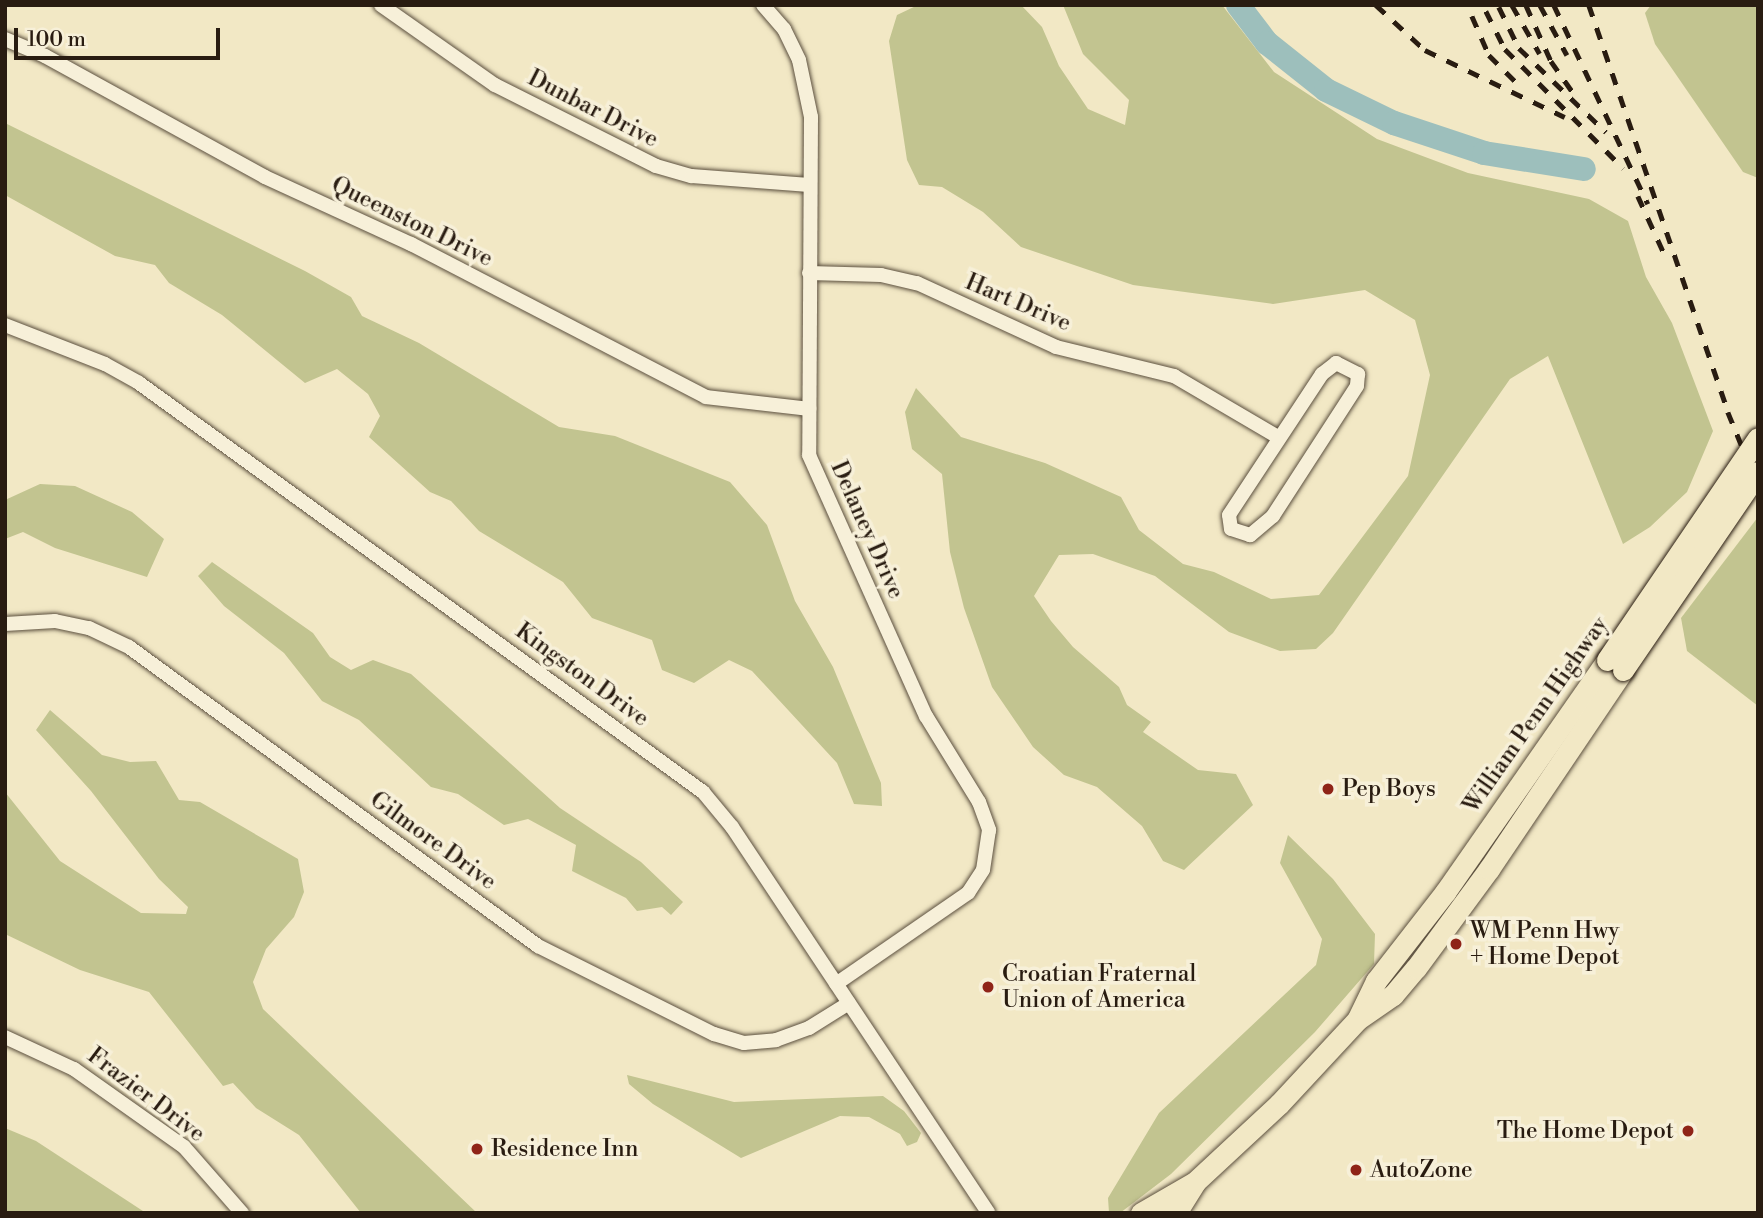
<!DOCTYPE html>
<style>
body{margin:0}
#map{position:relative;width:1763px;height:1218px;overflow:hidden;background:#f2e8c5;font-family:"Libre Bodoni",serif}
div>[style]{position:absolute}
[style*='--x']{left:calc(var(--x)*1px);top:calc(var(--y)*1px);width:calc(var(--w)*1px);rotate:calc(var(--a)*1deg)}
.green>*{inset:0;background:#c2c490}
.river>*{height:24px;margin:-12px;padding:0 12px;transform-origin:12px;border-radius:12px;background:#9dbfbc}
.roads{filter:drop-shadow(0 0 2px #5b4f3e) drop-shadow(0 0 2px #5b4f3e)}
.minor>*{height:14px;margin:-7px;padding:0 7px;transform-origin:7px;border-radius:7px;background:#f7f0d9}
.highway>*{height:21px;margin:-10.5px;padding:0 10.5px;transform-origin:10.5px;border-radius:10.5px;background:#f2e8c5}
.rail>*{height:4.5px;margin-top:-2.25px;transform-origin:0;background:repeating-linear-gradient(90deg,#291c11 0 12px,transparent 0 24px)}
.bridges{filter:drop-shadow(0 0 2px #291c11) drop-shadow(0 0 2px #291c11)}
.highway-bridge>*{height:21px;margin:-10.5px;padding:0 10.5px;transform-origin:10.5px;border-radius:10.5px;background:#f2e8c5}
.dots>*{width:19px;height:19px;translate:-50% -50%;box-sizing:border-box;border:4px solid #f7f0d9;border-radius:50%}
span{translate:-50% -50%;white-space:nowrap;text-align:center;line-height:1.15;-webkit-text-stroke:7px #f7f0d9;paint-order:stroke}
.street-label{font-size:23px;color:#291c11}
.poi-label{font-size:23px;color:#291c11}
.left{translate:0 -50%;text-align:left}
.right{translate:-100% -50%;text-align:right}
.frame{position:absolute;inset:0;border:7px solid #291c11;pointer-events:none}
.scale{position:absolute;left:14px;top:28px;width:206px;height:32px;box-sizing:border-box;border:4px solid #291c11;border-top:0;padding-left:9px;font-size:21px;line-height:24px;white-space:nowrap;color:#291c11;-webkit-text-stroke:5px #f7f0d9;paint-order:stroke}
</style>
<div id="map">
<div class="green">
<div style="clip-path:polygon(918px 5px,1021px 5px,1042px 27px,1059px 66px,1088px 109px,1125px 125px,1129px 100px,1083px 54px,1063px 5px,1222px 5px,1274px 72px,1377px 139px,1468px 173px,1589px 199px,1628px 221px,1646px 277px,1672px 323px,1713px 431px,1687px 492px,1650px 527px,1623px 544px,1548px 356px,1510px 379px,1333px 633px,1316px 649px,1280px 651px,1229px 632px,1155px 576px,1093px 554px,1059px 555px,1034px 596px,1051px 621px,1073px 647px,1119px 687px,1127px 705px,1151px 722px,1143px 732px,1198px 770px,1236px 774px,1253px 805px,1184px 870px,1163px 861px,1142px 826px,1097px 787px,1064px 775px,1033px 747px,992px 687px,964px 608px,950px 552px,942px 474px,912px 449px,905px 412px,916px 388px,961px 437px,1045px 463px,1121px 497px,1139px 530px,1183px 564px,1214px 572px,1271px 599px,1319px 595px,1408px 476px,1430px 375px,1415px 320px,1365px 290px,1273px 304px,1133px 285px,1021px 247px,983px 212px,942px 187px,919px 185px,907px 160px,889px 41px,897px 15px)"></div>
<div style="clip-path:polygon(1651px 5px,1758px 5px,1758px 178px,1743px 172px,1655px 44px,1645px 13px)"></div>
<div style="clip-path:polygon(5px 123px,305px 271px,351px 297px,362px 316px,419px 343px,559px 427px,615px 436px,730px 482px,767px 525px,795px 601px,833px 667px,881px 783px,882px 806px,854px 804px,837px 763px,752px 671px,729px 660px,694px 683px,662px 670px,652px 640px,592px 618px,563px 582px,479px 531px,451px 501px,430px 492px,369px 437px,380px 416px,368px 394px,337px 369px,305px 383px,222px 315px,169px 283px,155px 265px,115px 256px,5px 195px)"></div>
<div style="clip-path:polygon(40px 484px,75px 486px,132px 512px,164px 539px,147px 577px,55px 548px,23px 532px,5px 539px,5px 500px)"></div>
<div style="clip-path:polygon(1758px 517px,1758px 706px,1687px 651px,1681px 618px)"></div>
<div style="clip-path:polygon(212px 562px,313px 633px,330px 657px,351px 670px,373px 660px,411px 674px,560px 808px,641px 862px,683px 902px,671px 915px,662px 907px,637px 911px,626px 898px,572px 871px,576px 845px,528px 819px,504px 825px,458px 794px,431px 787px,359px 720px,322px 701px,284px 653px,224px 606px,198px 576px)"></div>
<div style="clip-path:polygon(50px 710px,102px 755px,130px 762px,156px 761px,179px 800px,200px 802px,298px 859px,304px 892px,294px 917px,266px 949px,253px 982px,263px 1009px,477px 1213px,361px 1213px,299px 1135px,256px 1108px,233px 1083px,223px 1086px,149px 992px,80px 970px,5px 934px,5px 792px,60px 861px,141px 913px,186px 914px,188px 907px,159px 879px,91px 791px,36px 730px)"></div>
<div style="clip-path:polygon(1288px 835px,1333px 879px,1375px 934px,1374px 964px,1315px 1032px,1171px 1174px,1120px 1213px,1109px 1213px,1108px 1198px,1159px 1113px,1316px 965px,1322px 939px,1280px 863px)"></div>
<div style="clip-path:polygon(627px 1075px,734px 1102px,883px 1096px,904px 1111px,921px 1133px,917px 1142px,907px 1146px,900px 1134px,869px 1117px,840px 1116px,741px 1158px,653px 1104px,629px 1084px)"></div>
<div style="clip-path:polygon(5px 1128px,36px 1141px,146px 1213px,5px 1213px)"></div>
</div>
<div class="river">
<div style="--x:1238;--y:5;--w:48;--a:52.7"></div>
<div style="--x:1267;--y:43;--w:75;--a:38.5"></div>
<div style="--x:1326;--y:90;--w:76;--a:25.9"></div>
<div style="--x:1394;--y:123;--w:95;--a:18.4"></div>
<div style="--x:1484;--y:153;--w:101;--a:9.1"></div>
</div>
<div class="roads">
<div class="minor">
<div style="--x:381;--y:5;--w:139;--a:35.1"></div>
<div style="--x:495;--y:85;--w:180;--a:26.7"></div>
<div style="--x:656;--y:166;--w:37;--a:16"></div>
<div style="--x:692;--y:176;--w:117;--a:4.4"></div>
<div style="--x:763;--y:5;--w:32;--a:49"></div>
<div style="--x:784;--y:29;--w:34;--a:64"></div>
<div style="--x:799;--y:60;--w:58;--a:78.1"></div>
<div style="--x:811;--y:117;--w:338;--a:90.3"></div>
<div style="--x:809;--y:455;--w:286;--a:65.9"></div>
<div style="--x:926;--y:716;--w:101;--a:58.4"></div>
<div style="--x:979;--y:802;--w:30;--a:70"></div>
<div style="--x:989;--y:830;--w:40;--a:98.5"></div>
<div style="--x:983;--y:870;--w:27;--a:123"></div>
<div style="--x:968;--y:893;--w:160;--a:145.4"></div>
<div style="--x:5;--y:39;--w:43;--a:23"></div>
<div style="--x:45;--y:56;--w:251;--a:28.8"></div>
<div style="--x:265;--y:177;--w:161;--a:24.7"></div>
<div style="--x:411;--y:244;--w:332;--a:27.4"></div>
<div style="--x:706;--y:397;--w:104;--a:6.6"></div>
<div style="--x:809;--y:273;--w:72;--a:1.6"></div>
<div style="--x:881;--y:275;--w:37;--a:13"></div>
<div style="--x:917;--y:283;--w:153;--a:24.7"></div>
<div style="--x:1056;--y:347;--w:122;--a:13.8"></div>
<div style="--x:1174;--y:376;--w:121;--a:30.4"></div>
<div style="--x:5;--y:325;--w:107;--a:21.3"></div>
<div style="--x:105;--y:364;--w:39;--a:29"></div>
<div style="--x:139;--y:383;--w:697;--a:35.95"></div>
<div style="--x:703;--y:792;--w:45;--a:50.4"></div>
<div style="--x:732;--y:827;--w:463;--a:56.4"></div>
<div style="--x:1336;--y:363;--w:25;--a:27"></div>
<div style="--x:1358;--y:374;--w:12;--a:95"></div>
<div style="--x:1357;--y:386;--w:155;--a:122.9"></div>
<div style="--x:1273;--y:516;--w:30;--a:140"></div>
<div style="--x:1250;--y:535;--w:20;--a:-162"></div>
<div style="--x:1231;--y:529;--w:14;--a:-98"></div>
<div style="--x:1229;--y:515;--w:169;--a:-56.6"></div>
<div style="--x:1322;--y:374;--w:18;--a:-38"></div>
<div style="--x:5;--y:624;--w:50;--a:-3.4"></div>
<div style="--x:55;--y:621;--w:35;--a:12"></div>
<div style="--x:89;--y:628;--w:44;--a:25.4"></div>
<div style="--x:129;--y:647;--w:507;--a:36.17"></div>
<div style="--x:538;--y:946;--w:197;--a:26.6"></div>
<div style="--x:714;--y:1034;--w:31;--a:17"></div>
<div style="--x:744;--y:1043;--w:32;--a:-5"></div>
<div style="--x:776;--y:1040;--w:35;--a:-20"></div>
<div style="--x:809;--y:1028;--w:47;--a:-32"></div>
<div style="--x:5;--y:1037;--w:76;--a:24.9"></div>
<div style="--x:74;--y:1069;--w:135;--a:35.3"></div>
<div style="--x:184;--y:1147;--w:88;--a:48.7"></div>
</div>
<div class="highway">
<div style="--x:1358;--y:1018;--w:41;--a:-64.1"></div>
<div style="--x:1376;--y:981;--w:114;--a:-52.1"></div>
<div style="--x:1446;--y:891;--w:282;--a:-55.1"></div>
<div style="--x:1141;--y:1213;--w:60;--a:-30"></div>
<div style="--x:1176;--y:1213;--w:36;--a:-58"></div>
<div style="--x:1195;--y:1182;--w:115;--a:-42.9"></div>
<div style="--x:1279;--y:1104;--w:115;--a:-47.1"></div>
<div style="--x:1357;--y:1020;--w:44;--a:-34.8"></div>
<div style="--x:1393;--y:995;--w:35;--a:-50"></div>
<div style="--x:1416;--y:968;--w:123;--a:-53.6"></div>
<div style="--x:1489;--y:869;--w:240;--a:-56"></div>
</div>
</div>
<div class="rail">
<div style="--x:1376;--y:5;--w:67;--a:42.6"></div>
<div style="--x:1425;--y:50;--w:155;--a:25.6"></div>
<div style="--x:1512;--y:5;--w:56;--a:60.3"></div>
<div style="--x:1526;--y:5;--w:61;--a:65.9"></div>
<div style="--x:1551;--y:61;--w:37;--a:55"></div>
<div style="--x:1540;--y:5;--w:57;--a:61.6"></div>
<div style="--x:1554;--y:5;--w:220;--a:64.7"></div>
<div style="--x:1589;--y:5;--w:430;--a:71.1"></div>
<div style="--x:1728;--y:412;--w:79;--a:67.7"></div>
<div style="--x:1499;--y:7;--w:46;--a:64"></div>
<div style="--x:1519;--y:48;--w:121;--a:44"></div>
<div style="--x:1486;--y:11;--w:42;--a:63.4"></div>
<div style="--x:1505;--y:49;--w:168;--a:45.2"></div>
<div style="--x:1472;--y:16;--w:43;--a:66.4"></div>
<div style="--x:1489;--y:55;--w:45;--a:45"></div>
<div style="--x:1638;--y:196;--w:63;--a:65.5"></div>
</div>
<div class="bridges">
<div class="highway-bridge">
<div style="--x:1607;--y:660;--w:268;--a:-55.8"></div>
<div style="--x:1623;--y:670;--w:240;--a:-55.7"></div>
</div>
</div>
<div class="dots">
<div style="left:1328px;top:789px;background:#8f2418"></div>
<div style="left:1456px;top:944px;background:#8f2418"></div>
<div style="left:988px;top:987px;background:#8f2418"></div>
<div style="left:1688px;top:1131px;background:#8f2418"></div>
<div style="left:477px;top:1149px;background:#8f2418"></div>
<div style="left:1356px;top:1170px;background:#8f2418"></div>
</div>
<div class="street-label">
<span style="left:593px;top:109px;rotate:27deg">Dunbar Drive</span>
<span style="left:412px;top:222px;rotate:26deg">Queenston Drive</span>
<span style="left:1018px;top:303px;rotate:23deg">Hart Drive</span>
<span style="left:867px;top:530px;rotate:66deg">Delaney Drive</span>
<span style="left:582px;top:675px;rotate:36deg">Kingston Drive</span>
<span style="left:1536px;top:715px;rotate:-55deg">William Penn Highway</span>
<span style="left:433px;top:841px;rotate:36deg">Gilmore Drive</span>
<span style="left:146px;top:1095px;rotate:37deg">Frazier Drive</span>
</div>
<div class="poi-label">
<span class="left" style="left:1342px;top:789px">Pep Boys</span>
<span class="left" style="left:1470px;top:944px">WM Penn Hwy<br>+ Home Depot</span>
<span class="left" style="left:1002px;top:987px">Croatian Fraternal<br>Union of America</span>
<span class="right" style="left:1674px;top:1131px">The Home Depot</span>
<span class="left" style="left:491px;top:1149px">Residence Inn</span>
<span class="left" style="left:1370px;top:1170px">AutoZone</span>
</div>
<div class="frame"></div>
<div class="scale">100 m</div>
</div>
